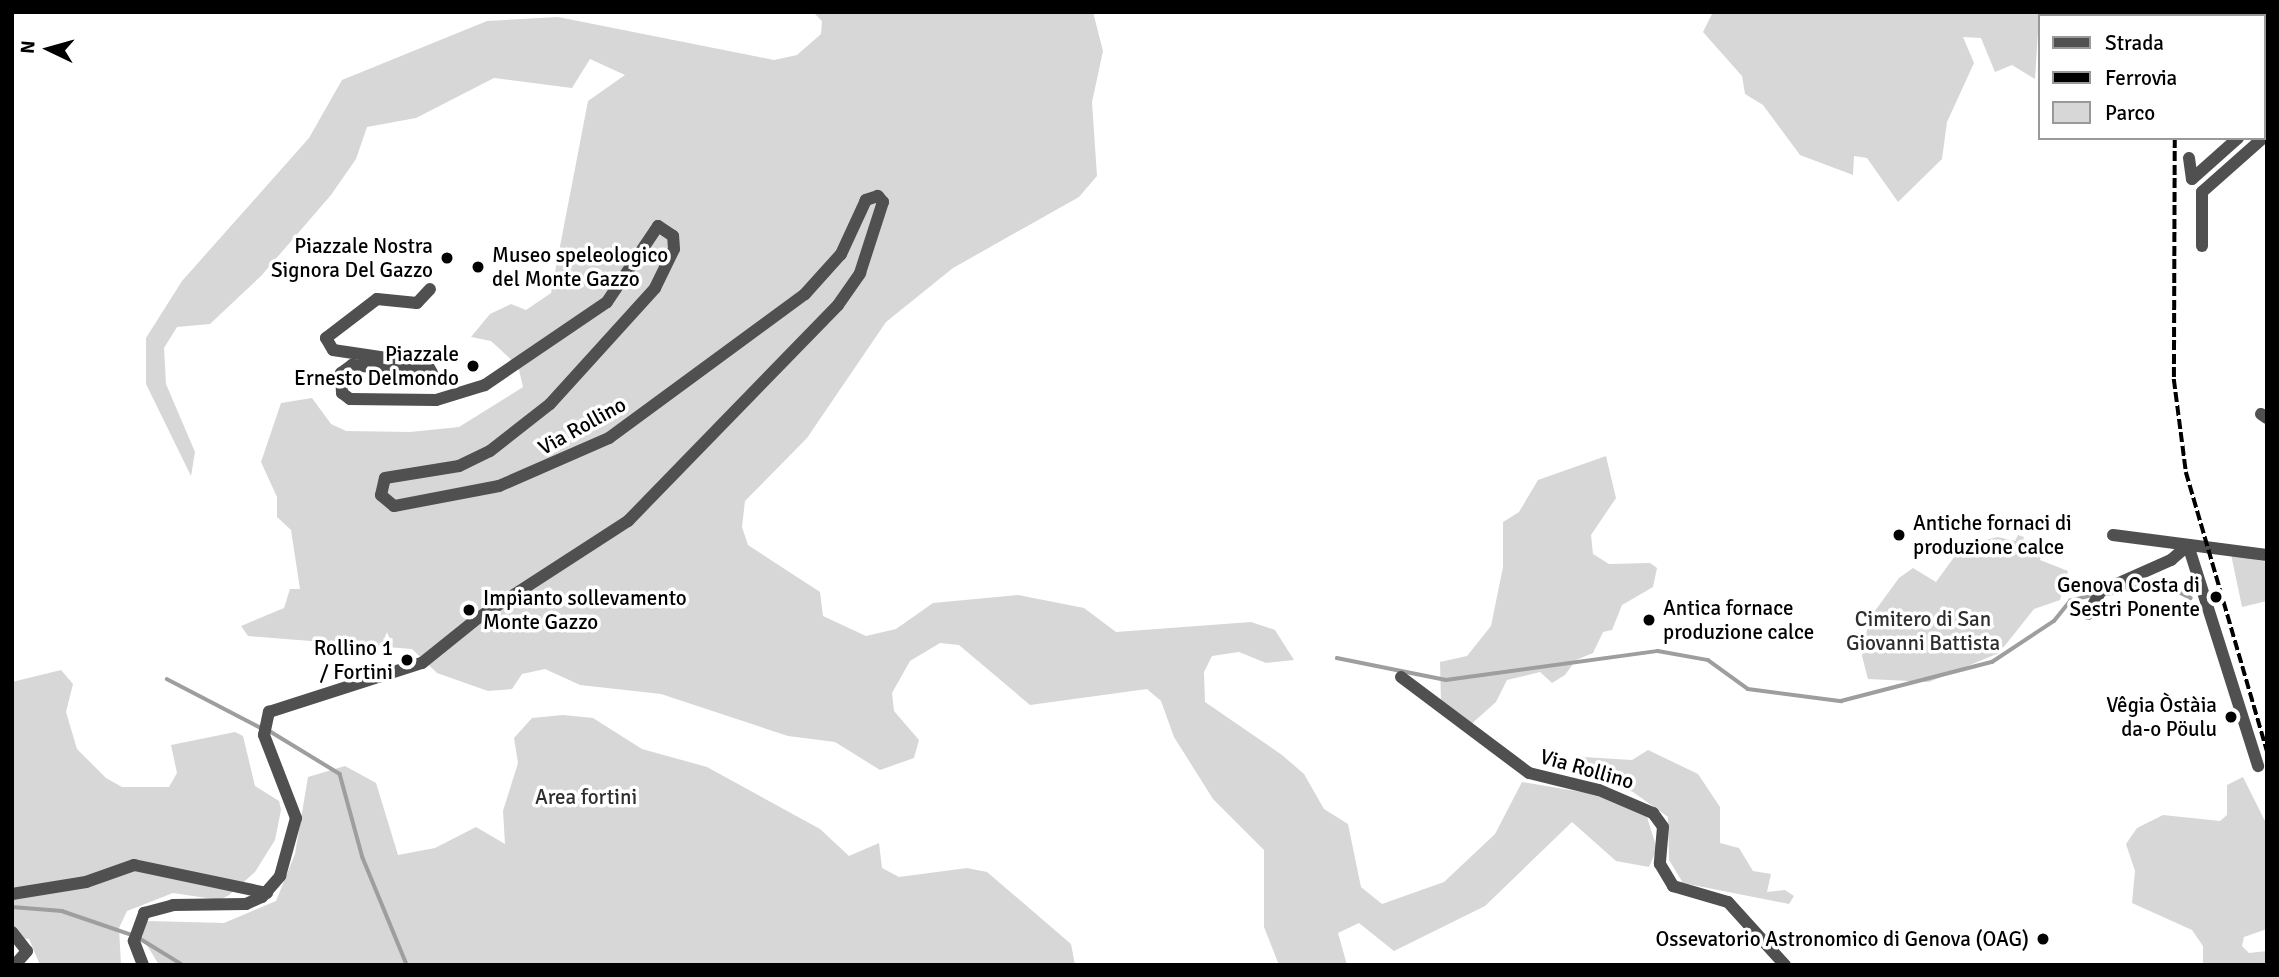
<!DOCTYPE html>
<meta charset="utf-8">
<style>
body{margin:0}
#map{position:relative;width:2279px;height:977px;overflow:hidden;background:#fff;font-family:Signika,sans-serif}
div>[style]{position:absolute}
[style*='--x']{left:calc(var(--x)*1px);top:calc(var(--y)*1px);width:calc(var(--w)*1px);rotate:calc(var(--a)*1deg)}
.green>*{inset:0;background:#d7d7d7}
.stream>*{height:3.5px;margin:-1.75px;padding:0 1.75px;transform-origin:1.75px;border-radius:1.75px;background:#9e9e9e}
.street>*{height:12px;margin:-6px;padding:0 6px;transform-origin:6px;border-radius:6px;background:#505050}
.rail>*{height:3.5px;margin-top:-1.75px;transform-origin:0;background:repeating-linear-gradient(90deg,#000 0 10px,transparent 0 13.5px)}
.dots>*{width:19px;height:19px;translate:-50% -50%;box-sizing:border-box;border:4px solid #fff;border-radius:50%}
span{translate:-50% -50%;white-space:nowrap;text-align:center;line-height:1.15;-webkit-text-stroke:7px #fff;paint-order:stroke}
.poi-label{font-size:21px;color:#000}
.right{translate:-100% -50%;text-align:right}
.left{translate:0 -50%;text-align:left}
.street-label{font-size:21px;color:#000}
.park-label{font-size:21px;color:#2e2e2e}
.frame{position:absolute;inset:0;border:14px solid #000;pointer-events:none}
.legend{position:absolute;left:2038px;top:14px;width:228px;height:126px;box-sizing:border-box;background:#fff;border:2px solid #999;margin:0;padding:9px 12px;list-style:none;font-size:21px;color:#000}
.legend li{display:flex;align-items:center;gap:14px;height:35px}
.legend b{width:35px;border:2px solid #999}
.north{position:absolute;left:14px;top:14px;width:70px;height:70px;-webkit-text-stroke:5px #fff;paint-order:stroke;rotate:275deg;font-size:19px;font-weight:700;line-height:28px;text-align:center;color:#000}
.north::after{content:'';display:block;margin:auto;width:24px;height:32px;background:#000;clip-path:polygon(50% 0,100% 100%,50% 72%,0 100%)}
</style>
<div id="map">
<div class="green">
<div style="clip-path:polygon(813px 12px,1093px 12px,1103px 51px,1092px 102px,1097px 176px,1079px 197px,953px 268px,886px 322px,807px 438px,745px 501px,742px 527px,748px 545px,820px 592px,823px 616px,866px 636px,896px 629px,933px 603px,1018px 595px,1084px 608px,1116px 632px,1251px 622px,1275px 630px,1294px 660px,1266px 663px,1239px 652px,1212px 656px,1204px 672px,1205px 702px,1282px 755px,1304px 774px,1324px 809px,1348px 824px,1361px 887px,1382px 904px,1444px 882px,1495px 834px,1522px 782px,1593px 794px,1647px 817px,1657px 849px,1649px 867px,1616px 861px,1572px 822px,1485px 906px,1394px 951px,1359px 923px,1338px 933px,1347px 965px,1279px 965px,1264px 927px,1264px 850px,1213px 799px,1174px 737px,1161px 701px,1147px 689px,1030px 705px,959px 645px,940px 643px,910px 661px,892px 693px,894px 711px,919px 740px,914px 758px,880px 770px,835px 742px,788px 736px,661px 694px,580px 685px,545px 669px,522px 674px,512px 689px,488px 691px,437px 673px,412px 649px,248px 636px,241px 626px,284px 608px,290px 589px,300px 589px,291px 530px,277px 517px,277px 497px,261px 462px,281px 403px,312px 398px,331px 424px,346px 431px,410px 432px,459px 427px,523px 387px,518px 366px,491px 341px,471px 337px,490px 314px,511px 304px,526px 310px,551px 293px,588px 101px,625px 75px,590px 59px,572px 88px,494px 78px,416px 118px,367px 127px,356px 159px,331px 195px,261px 276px,210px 324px,177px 327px,164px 348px,166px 384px,195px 452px,191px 476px,146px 384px,146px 338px,182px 281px,309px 138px,342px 80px,487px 21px,558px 17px,774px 60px,797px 55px,821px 34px,822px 21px)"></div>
<div style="clip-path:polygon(1713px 12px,2065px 12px,2066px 15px,2039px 16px,2035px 79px,2012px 65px,1995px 72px,1981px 38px,1963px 37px,1974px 63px,1947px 122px,1942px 159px,1898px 202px,1867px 158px,1854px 156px,1853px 175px,1800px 155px,1763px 105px,1745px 94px,1742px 76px,1703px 32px)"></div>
<div style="clip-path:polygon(1606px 456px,1616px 498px,1591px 535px,1593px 554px,1609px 564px,1650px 563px,1657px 568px,1653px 587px,1622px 605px,1612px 630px,1603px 632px,1593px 653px,1576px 660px,1565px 675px,1552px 683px,1540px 672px,1507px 680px,1496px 702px,1468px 727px,1441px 703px,1440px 662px,1467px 656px,1491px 626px,1503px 567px,1503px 522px,1519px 512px,1538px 480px)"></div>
<div style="clip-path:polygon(2018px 535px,2024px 537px,2022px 545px,2041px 552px,2040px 560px,2068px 571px,2060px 600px,2034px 609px,1999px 653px,1929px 682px,1868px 679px,1862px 656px,1869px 619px,1899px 578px,1913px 568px,1936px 582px,1963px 545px,1998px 537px,2015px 541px)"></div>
<div style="clip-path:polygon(2231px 554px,2267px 562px,2267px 601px,2242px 607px)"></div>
<div style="clip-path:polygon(61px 670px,73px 684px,66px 712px,77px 749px,106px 778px,122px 787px,169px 787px,177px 773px,171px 745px,235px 732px,243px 736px,255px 786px,279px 801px,281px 810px,275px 840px,255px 872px,229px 895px,220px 900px,173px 893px,127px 911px,119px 928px,121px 965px,40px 965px,29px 939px,19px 938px,12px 947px,12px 682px)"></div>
<div style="clip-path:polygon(563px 715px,593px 718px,642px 749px,707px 767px,820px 829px,849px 856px,879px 843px,882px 868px,899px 877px,967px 868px,987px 872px,1071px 944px,1075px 965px,159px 965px,142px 937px,147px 921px,224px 923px,276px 901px,295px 854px,308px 777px,345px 766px,376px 783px,398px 855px,435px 848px,476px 827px,505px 844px,503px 811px,518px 763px,514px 738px,532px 718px)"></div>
<div style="clip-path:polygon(1648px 750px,1698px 774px,1720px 807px,1720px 843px,1739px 848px,1753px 871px,1771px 874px,1767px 892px,1785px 890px,1794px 896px,1789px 904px,1683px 883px,1669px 860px,1668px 817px,1633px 792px,1588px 778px,1578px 762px,1583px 757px,1632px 760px)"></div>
<div style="clip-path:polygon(2243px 777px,2267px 825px,2267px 929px,2244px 937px,2242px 946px,2249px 953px,2267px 951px,2267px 965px,2203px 965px,2203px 946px,2192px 930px,2132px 903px,2135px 871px,2126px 844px,2137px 828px,2163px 815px,2220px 821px,2227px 815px,2227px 785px)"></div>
</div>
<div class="stream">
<div style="--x:2108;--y:594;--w:49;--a:-16.6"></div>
<div style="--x:2155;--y:580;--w:40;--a:26.6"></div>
<div style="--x:1337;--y:658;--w:111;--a:11.4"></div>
<div style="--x:1446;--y:680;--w:214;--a:-7.8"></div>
<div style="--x:1658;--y:651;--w:51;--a:10.2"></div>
<div style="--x:1708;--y:660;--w:49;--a:35.9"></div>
<div style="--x:1748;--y:689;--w:94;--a:7.4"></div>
<div style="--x:1841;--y:701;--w:156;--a:-14.5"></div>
<div style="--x:1992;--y:662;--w:74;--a:-33.5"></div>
<div style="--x:2054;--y:621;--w:26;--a:-51"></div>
<div style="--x:2070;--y:601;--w:24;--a:-15"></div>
<div style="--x:167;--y:679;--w:106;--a:27.5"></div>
<div style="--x:268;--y:730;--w:84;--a:31.4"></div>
<div style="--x:340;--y:774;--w:87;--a:74.7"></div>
<div style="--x:363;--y:858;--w:116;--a:67.6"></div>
<div style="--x:12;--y:907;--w:50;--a:4.6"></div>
<div style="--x:62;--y:911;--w:74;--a:18.9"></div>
<div style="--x:139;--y:938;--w:52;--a:31.5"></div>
</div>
<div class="street">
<div style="--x:2263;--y:49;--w:5;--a:-37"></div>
<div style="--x:2263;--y:115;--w:6;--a:-45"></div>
<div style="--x:2189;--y:158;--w:21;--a:82"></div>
<div style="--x:2192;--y:179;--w:62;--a:-41.7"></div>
<div style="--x:2202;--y:246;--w:54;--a:-90"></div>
<div style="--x:2202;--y:192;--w:81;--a:-41.5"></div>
<div style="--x:2261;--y:414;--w:7;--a:34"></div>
<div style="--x:2113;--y:535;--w:155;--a:7.4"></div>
<div style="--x:2188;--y:545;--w:232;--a:72.4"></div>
<div style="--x:2088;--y:614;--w:26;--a:-61"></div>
<div style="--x:2101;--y:591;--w:77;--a:-23.9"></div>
<div style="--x:2171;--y:560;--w:23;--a:-41"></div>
<div style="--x:1401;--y:677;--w:160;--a:36.9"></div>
<div style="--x:1529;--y:773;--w:72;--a:13.7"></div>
<div style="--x:1599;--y:790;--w:59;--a:23.1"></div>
<div style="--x:1653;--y:813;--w:17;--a:54"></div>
<div style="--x:1663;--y:827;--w:37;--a:95"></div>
<div style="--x:1660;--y:864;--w:26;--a:59"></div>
<div style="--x:1673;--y:886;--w:57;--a:16.2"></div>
<div style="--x:1728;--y:902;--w:85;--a:47.9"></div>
<div style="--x:12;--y:894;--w:75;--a:-9.2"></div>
<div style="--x:86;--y:882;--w:51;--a:-19.5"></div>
<div style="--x:134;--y:865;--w:136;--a:11.9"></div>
<div style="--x:12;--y:932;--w:24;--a:52"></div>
<div style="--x:27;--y:951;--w:18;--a:131"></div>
<div style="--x:143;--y:965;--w:26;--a:-111"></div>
<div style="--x:134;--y:941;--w:30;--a:-70"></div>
<div style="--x:144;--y:913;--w:30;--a:-15"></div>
<div style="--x:173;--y:905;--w:73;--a:-0.8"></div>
<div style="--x:246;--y:904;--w:17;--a:-24"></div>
<div style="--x:262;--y:897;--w:28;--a:-49"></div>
<div style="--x:280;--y:876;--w:60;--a:-74.6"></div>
<div style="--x:296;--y:818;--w:89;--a:-111.1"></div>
<div style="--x:264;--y:735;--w:24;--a:-78"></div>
<div style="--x:269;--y:712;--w:161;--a:-17.8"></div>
<div style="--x:422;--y:663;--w:72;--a:-38.8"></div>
<div style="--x:478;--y:618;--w:179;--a:-32.9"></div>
<div style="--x:628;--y:521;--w:301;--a:-45.8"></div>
<div style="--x:838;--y:305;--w:39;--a:-55"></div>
<div style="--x:860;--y:273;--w:75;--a:-72.1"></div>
<div style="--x:883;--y:202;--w:8;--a:-130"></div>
<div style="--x:878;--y:196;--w:13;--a:162"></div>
<div style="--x:866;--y:200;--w:60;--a:114.8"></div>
<div style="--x:841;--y:254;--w:54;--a:132"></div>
<div style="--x:805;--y:294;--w:243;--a:143.7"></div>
<div style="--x:609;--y:438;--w:120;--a:156.4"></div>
<div style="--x:499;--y:486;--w:107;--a:169.2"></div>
<div style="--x:394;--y:506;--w:17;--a:-140"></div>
<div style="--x:381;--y:495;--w:17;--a:-77"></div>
<div style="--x:385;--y:478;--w:75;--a:-9.2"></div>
<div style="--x:459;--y:466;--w:34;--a:-26"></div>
<div style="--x:490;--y:451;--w:76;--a:-38.1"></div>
<div style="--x:550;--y:404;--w:156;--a:-47.8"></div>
<div style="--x:655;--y:288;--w:43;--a:-64"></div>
<div style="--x:674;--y:249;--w:13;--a:-94"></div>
<div style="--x:673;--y:236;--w:18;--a:-146"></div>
<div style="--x:658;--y:226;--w:92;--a:123.9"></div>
<div style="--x:607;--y:302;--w:148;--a:145.8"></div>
<div style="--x:485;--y:385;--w:51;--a:163"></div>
<div style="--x:436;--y:400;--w:86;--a:-179.3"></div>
<div style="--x:350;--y:399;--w:10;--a:-143"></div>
<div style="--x:342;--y:393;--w:20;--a:-93"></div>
<div style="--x:341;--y:373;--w:14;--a:-36"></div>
<div style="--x:352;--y:365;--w:80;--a:5.7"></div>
<div style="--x:432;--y:373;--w:10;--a:-119"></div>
<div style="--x:427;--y:364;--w:95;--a:-171.5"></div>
<div style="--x:333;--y:350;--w:14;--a:-120"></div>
<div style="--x:326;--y:338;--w:64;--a:-37.4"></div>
<div style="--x:377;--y:299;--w:40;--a:5.7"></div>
<div style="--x:417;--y:303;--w:19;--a:-47"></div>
</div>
<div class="rail">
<div style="--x:2171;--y:12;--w:4;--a:76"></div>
<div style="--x:2175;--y:138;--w:241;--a:90.2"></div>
<div style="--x:2174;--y:379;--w:94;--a:82.6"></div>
<div style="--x:2186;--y:472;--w:291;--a:73.8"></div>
</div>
<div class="dots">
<div style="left:447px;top:258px;background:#000"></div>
<div style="left:478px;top:267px;background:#000"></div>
<div style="left:473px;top:366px;background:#000"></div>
<div style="left:1899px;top:535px;background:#000"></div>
<div style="left:2216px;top:597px;background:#000"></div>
<div style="left:469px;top:610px;background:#000"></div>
<div style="left:1649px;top:620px;background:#000"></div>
<div style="left:407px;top:660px;background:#000"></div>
<div style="left:2231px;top:717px;background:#000"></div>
<div style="left:2043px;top:939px;background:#000"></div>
</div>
<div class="poi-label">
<span class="right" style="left:433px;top:258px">Piazzale Nostra<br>Signora Del Gazzo</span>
<span class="left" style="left:492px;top:267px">Museo speleologico<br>del Monte Gazzo</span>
<span class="right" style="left:459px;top:366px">Piazzale<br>Ernesto Delmondo</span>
<span class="left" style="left:1913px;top:535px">Antiche fornaci di<br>produzione calce</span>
<span class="right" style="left:2200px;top:597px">Genova Costa di<br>Sestri Ponente</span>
<span class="left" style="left:483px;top:610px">Impianto sollevamento<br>Monte Gazzo</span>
<span class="left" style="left:1663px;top:620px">Antica fornace<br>produzione calce</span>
<span class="right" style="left:393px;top:660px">Rollino 1<br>/ Fortini</span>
<span class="right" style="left:2217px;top:717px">Vêgia Òstàia<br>da-o Pöulu</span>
<span class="right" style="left:2029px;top:939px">Ossevatorio Astronomico di Genova (OAG)</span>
</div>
<div class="street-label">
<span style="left:582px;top:426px;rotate:-29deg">Via Rollino</span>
<span style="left:1587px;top:769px;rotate:16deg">Via Rollino</span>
</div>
<div class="park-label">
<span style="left:1923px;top:631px">Cimitero di San<br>Giovanni Battista</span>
<span style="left:586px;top:797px">Area fortini</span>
</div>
<div class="frame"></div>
<ul class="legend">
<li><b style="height:9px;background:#505050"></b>Strada</li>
<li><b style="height:9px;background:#000"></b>Ferrovia</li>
<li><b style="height:19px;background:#d7d7d7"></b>Parco</li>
</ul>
<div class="north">N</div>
</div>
